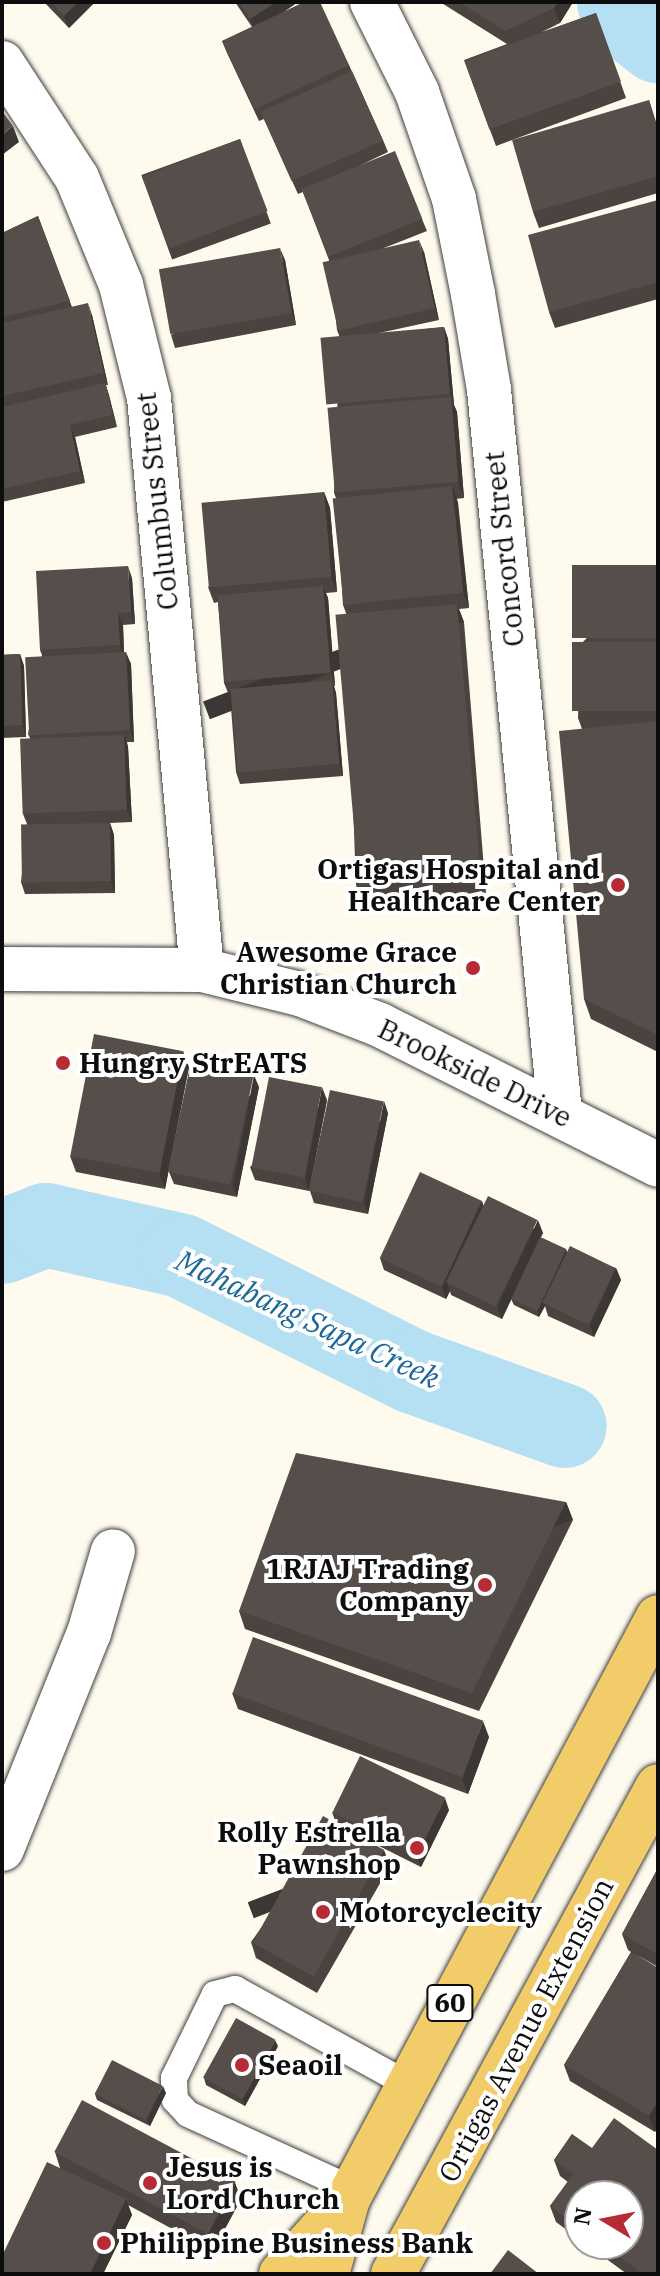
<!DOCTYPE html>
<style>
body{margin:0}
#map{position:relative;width:660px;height:2276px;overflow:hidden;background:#fefbee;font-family:"IBM Plex Serif",serif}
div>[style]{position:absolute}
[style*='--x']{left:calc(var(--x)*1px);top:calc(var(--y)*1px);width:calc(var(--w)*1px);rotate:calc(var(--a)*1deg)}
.river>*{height:84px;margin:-42px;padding:0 42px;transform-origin:42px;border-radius:42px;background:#b5dff3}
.roads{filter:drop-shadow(0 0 2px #404040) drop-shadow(0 0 2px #404040)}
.service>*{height:26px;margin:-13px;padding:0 13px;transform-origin:13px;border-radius:13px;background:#fff}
.minor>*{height:44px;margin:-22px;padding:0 22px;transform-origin:22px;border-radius:22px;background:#fff}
.primary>*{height:44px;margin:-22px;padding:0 22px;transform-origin:22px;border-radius:22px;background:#f3cc6a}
.wall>*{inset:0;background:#4a4340;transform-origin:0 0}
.shaded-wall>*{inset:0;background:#3c3734;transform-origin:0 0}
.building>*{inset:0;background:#564e4a;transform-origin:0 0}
.dots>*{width:22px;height:22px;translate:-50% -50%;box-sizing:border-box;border:4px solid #fff;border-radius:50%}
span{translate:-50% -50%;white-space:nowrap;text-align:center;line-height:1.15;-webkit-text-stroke:8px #fff;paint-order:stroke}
.shield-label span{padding:2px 6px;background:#fff;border:2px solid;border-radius:6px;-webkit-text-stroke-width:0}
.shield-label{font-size:26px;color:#0d0d0d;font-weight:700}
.street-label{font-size:28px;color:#0d0d0d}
.poi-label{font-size:28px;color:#0d0d0d;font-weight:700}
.right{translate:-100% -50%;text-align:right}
.left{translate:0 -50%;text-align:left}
.water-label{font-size:30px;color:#1c689a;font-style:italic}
.frame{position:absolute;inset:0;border:4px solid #0d0d0d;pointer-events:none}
.north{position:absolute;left:564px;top:2180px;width:80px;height:80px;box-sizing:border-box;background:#fff;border:2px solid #9e9e9e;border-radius:50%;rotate:280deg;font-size:22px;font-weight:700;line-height:32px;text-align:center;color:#0d0d0d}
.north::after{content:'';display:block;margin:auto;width:28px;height:36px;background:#b72b37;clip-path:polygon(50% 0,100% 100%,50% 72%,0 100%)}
</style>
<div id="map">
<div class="river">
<div style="--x:619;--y:2;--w:11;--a:75"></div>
<div style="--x:622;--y:13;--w:46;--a:37.9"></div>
<div style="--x:2;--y:1242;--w:47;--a:-21.1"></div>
<div style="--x:46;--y:1225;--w:139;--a:12.8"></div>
<div style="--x:182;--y:1256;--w:259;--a:26.6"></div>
<div style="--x:414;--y:1372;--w:160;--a:19.7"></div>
</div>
<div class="roads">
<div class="service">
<div style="--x:354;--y:2190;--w:183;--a:-155.4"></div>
<div style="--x:188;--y:2114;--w:19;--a:-133"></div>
<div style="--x:175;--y:2100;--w:22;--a:-93"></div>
<div style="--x:174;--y:2078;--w:93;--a:-64"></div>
<div style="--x:215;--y:1994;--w:21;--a:-14"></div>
<div style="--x:235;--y:1989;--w:196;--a:28.9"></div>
</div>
<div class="minor">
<div style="--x:372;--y:2;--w:101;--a:63.4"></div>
<div style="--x:417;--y:92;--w:113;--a:70.9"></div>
<div style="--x:454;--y:199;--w:97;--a:78.7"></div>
<div style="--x:473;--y:294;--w:97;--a:80.5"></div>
<div style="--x:489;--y:390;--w:726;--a:84.39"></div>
<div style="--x:2;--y:63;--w:137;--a:56.9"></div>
<div style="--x:77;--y:178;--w:116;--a:67.6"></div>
<div style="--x:121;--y:285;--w:116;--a:76.1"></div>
<div style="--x:149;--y:398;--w:574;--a:84.71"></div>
<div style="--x:2;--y:969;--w:200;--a:0.3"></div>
<div style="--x:202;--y:970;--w:101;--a:13.8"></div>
<div style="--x:300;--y:994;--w:86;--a:21.2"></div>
<div style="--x:380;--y:1025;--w:311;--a:26.7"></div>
<div style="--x:2;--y:1849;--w:233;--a:-68.1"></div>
<div style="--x:89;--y:1633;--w:85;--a:-73.7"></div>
</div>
<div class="primary">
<div style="--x:281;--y:2274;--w:94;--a:-48"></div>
<div style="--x:327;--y:2274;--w:78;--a:-74.4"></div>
<div style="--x:348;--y:2199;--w:659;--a:-61.96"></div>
<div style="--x:393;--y:2274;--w:555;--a:-61.5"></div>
</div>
</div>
<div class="wall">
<div style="clip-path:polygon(44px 2px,95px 2px,69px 28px)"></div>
<div style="clip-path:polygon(235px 2px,298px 2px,285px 11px,349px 65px,383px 140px,388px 152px,361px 165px,422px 219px,427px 231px,384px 248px,424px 252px,439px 320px,370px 335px,444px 327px,448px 339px,454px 405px,457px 412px,464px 498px,456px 499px,469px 608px,459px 609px,464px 622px,486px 893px,363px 903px,356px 885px,346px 613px,343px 605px,336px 498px,334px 493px,340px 338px,337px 330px,329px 260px,303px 192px,298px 194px,264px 119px,259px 121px,227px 53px,222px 41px,252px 27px)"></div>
<div style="clip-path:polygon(440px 2px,573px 2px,560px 23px,542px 32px,596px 13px,626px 98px,496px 146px,464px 60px,507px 44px)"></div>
<div style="clip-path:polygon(649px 100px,658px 128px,658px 193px,539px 228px,533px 212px)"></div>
<div style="left:240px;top:139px;width:90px;height:105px;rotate:70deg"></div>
<div style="clip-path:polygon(658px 200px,658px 299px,555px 328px,549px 312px)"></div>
<div style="clip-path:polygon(38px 216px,72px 307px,92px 315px,108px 385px,106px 385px,117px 427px,75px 437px,85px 483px,2px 502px,2px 233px)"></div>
<div style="clip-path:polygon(285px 260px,296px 325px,175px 348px,171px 335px)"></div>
<div style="clip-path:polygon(324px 492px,330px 508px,337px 592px,326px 593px,328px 598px,335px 686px,334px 686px,336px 693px,343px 776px,240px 784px,236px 772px,230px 695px,229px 695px,224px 683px,218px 602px,214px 603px,208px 587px)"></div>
<div style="clip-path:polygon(658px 565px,658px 1052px,591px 1019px,584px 999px,582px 729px,578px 718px,580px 650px,579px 646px)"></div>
<div style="clip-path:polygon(132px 578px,135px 624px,123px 625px,124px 652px,131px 664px,134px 742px,127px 742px,128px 747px,132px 822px,110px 823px,114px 835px,115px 893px,25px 894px,21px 882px,27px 824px,23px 814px,30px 738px,28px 734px,42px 655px,40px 650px)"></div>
<div style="clip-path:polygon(20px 654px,24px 666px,26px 737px,2px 738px,2px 655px)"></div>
<div style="clip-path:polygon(189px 1067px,165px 1189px,76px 1172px,70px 1156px)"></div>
<div style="clip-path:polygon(259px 1087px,237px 1197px,174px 1184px,169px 1172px)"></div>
<div style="clip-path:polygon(327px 1100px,309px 1191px,255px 1180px,250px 1167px)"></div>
<div style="clip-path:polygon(388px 1113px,368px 1214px,314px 1203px,310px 1191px)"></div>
<div style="clip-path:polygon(482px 1201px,483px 1206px,543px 1233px,540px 1237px,566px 1249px,567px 1253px,616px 1268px,621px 1280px,594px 1337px,548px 1316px,545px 1306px,539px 1317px,514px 1305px,511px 1299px,502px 1319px,451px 1295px,450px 1291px,446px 1299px,384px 1270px,380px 1258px)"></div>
<div style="clip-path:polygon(566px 1502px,573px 1520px,479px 1711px,245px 1629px,239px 1611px)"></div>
<div style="clip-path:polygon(232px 1693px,489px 1737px,468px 1794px,238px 1709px)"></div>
<div style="clip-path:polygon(449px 1810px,421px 1867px,361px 1837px,390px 1866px,317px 1993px,256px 1958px,251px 1942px,336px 1823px,332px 1812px)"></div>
<div style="clip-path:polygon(658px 1868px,658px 1967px,635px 1954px,658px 1968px,658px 2126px,655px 2132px,570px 2081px,564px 2065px,631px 1952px,628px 1950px,622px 1934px)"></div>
<div style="clip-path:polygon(278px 2046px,245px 2106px,206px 2085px,204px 2078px)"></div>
<div style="clip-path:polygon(166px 2093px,150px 2126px,97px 2100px,95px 2094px)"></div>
<div style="clip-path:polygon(572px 2134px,658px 2274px,627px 2274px,586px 2244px,628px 2244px,580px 2196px,580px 2240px,556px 2222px,550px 2206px,568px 2182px,560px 2176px,554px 2160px)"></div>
<div style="clip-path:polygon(55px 2152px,235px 2183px,241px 2199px,213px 2251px,128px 2205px,132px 2215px,103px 2274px,2px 2274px,60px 2168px)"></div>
</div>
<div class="shaded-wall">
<div style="clip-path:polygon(78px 2px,95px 2px,69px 28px,64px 16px)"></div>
<div style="clip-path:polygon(276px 2px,298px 2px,255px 31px,250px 19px)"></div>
<div style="clip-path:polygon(558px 2px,573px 2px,560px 23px,554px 8px)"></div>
<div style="clip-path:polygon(13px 126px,19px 142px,2px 155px,2px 135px)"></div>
<div style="clip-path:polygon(419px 240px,424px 252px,439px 320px,435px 308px)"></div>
<div style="clip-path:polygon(280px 248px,285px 260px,296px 325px,292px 313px)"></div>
<div style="clip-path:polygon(88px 303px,92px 315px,108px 385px,104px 373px)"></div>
<div style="clip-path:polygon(444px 327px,448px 339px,454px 405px,457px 412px,464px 498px,458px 482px,452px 398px,450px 394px)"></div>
<div style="clip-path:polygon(105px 383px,109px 395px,117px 427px,113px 415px)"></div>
<div style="clip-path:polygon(70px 425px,75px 437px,85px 483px,80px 471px)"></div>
<div style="clip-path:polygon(452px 486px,458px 502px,469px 608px,463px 592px)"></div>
<div style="clip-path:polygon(324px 492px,330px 508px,337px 592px,331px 577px)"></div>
<div style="clip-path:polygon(128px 566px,132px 578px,135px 624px,131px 612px)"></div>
<div style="clip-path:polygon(323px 586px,328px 598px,335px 686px,331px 673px)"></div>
<div style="left:457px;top:604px;width:19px;height:272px;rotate:69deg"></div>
<div style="clip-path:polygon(118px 613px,123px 625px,124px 657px,120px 645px)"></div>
<div style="clip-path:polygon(126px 652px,131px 664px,134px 742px,130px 730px)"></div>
<div style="clip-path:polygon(20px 654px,24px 666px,26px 737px,22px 725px)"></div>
<div style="clip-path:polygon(332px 680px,336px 693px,343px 776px,339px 764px)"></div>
<div style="clip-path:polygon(124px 735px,128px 747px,132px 822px,127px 810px)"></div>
<div style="clip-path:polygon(110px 823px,114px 835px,115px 893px,111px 881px)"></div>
<div style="clip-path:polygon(183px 1051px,189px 1067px,165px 1189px,159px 1173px)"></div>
<div style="clip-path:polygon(254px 1075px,259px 1087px,237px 1197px,233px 1185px)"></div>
<div style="clip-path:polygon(322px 1087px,327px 1100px,309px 1191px,305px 1179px)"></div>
<div style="clip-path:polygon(384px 1101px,388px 1113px,368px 1214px,364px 1202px)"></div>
<div style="clip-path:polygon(482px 1201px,486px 1213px,447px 1283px,450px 1291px,446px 1299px,442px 1287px)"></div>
<div style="clip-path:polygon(538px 1220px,543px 1233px,502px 1319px,497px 1307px)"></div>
<div style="clip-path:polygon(566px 1249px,568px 1256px,544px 1303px,545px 1306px,539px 1317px,537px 1310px)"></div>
<div style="clip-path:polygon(616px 1268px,621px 1280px,594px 1337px,590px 1325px)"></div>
<div style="left:566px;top:1502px;width:19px;height:213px;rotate:69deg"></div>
<div style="clip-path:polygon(483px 1721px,489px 1737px,468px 1794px,462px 1778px)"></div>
<div style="clip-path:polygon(445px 1798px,449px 1810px,421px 1867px,416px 1855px)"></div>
<div style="left:384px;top:1850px;width:17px;height:146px;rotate:69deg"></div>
<div style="clip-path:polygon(275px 2040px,278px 2046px,245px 2106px,243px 2099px)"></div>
<div style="clip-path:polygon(163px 2086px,166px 2093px,150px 2126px,147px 2120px)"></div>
<div style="clip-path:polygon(658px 2101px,658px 2126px,655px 2132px,649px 2116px)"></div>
<div style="clip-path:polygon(235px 2183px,241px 2199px,213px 2251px,207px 2236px)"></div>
<div style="clip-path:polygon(126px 2199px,132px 2215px,103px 2274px,90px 2274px)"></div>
</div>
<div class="building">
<div style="clip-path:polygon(51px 2px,78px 2px,64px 16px)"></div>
<div style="clip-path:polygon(239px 2px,276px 2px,250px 19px)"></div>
<div style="clip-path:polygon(304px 2px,320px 2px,349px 65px,255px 109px,222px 41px)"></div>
<div style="clip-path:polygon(459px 2px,558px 2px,554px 8px,505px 31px)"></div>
<div style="left:596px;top:13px;width:73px;height:140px;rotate:70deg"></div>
<div style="left:352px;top:71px;width:76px;height:100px;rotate:66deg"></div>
<div style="clip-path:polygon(649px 100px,658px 132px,658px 176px,533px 212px,512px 140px)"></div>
<div style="clip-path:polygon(2px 111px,13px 126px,2px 135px)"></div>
<div style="left:240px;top:139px;width:77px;height:105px;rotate:69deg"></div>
<div style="left:395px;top:151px;width:73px;height:101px;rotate:68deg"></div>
<div style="clip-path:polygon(658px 200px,658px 282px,549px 312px,528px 235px)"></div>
<div style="clip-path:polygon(38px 216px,70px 301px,2px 317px,2px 233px)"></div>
<div style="left:419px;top:240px;width:70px;height:99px;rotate:77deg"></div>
<div style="left:280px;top:248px;width:66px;height:123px;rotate:80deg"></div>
<div style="clip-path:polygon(88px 303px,104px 373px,2px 396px,2px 323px)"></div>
<div style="left:444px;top:327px;width:67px;height:124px;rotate:85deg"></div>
<div style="clip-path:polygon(105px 383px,113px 415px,70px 425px,80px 471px,2px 489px,2px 407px)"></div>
<div style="left:451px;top:397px;width:85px;height:124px;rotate:85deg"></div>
<div style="left:452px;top:486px;width:107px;height:120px;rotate:84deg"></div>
<div style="left:324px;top:492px;width:85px;height:123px;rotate:85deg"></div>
<div style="left:658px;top:565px;width:73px;height:86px;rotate:90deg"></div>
<div style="clip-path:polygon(128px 566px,131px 612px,118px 613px,120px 645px,40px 650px,36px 571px)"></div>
<div style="left:323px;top:586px;width:87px;height:106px;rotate:85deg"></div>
<div style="left:457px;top:604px;width:272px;height:122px;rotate:85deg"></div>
<div style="left:658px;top:642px;width:69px;height:86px;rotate:90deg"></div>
<div style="left:126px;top:652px;width:78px;height:101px;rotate:87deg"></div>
<div style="left:20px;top:654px;width:71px;height:18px;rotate:88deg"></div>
<div style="left:332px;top:680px;width:84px;height:102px;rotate:85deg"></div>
<div style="clip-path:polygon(658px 721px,658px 1035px,584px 999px,559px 731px)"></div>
<div style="left:124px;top:735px;width:75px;height:104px;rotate:88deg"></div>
<div style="left:110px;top:823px;width:58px;height:89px;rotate:89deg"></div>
<div style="left:94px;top:1034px;width:91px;height:124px;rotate:11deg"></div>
<div style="left:191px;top:1062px;width:64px;height:112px;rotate:12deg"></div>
<div style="left:269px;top:1077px;width:54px;height:92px;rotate:11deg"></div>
<div style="left:330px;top:1090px;width:55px;height:103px;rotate:12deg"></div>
<div style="left:420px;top:1172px;width:68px;height:95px;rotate:25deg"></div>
<div style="left:488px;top:1196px;width:55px;height:96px;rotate:26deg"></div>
<div style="left:540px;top:1237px;width:29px;height:68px;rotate:25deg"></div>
<div style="left:570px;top:1246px;width:51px;height:63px;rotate:26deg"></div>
<div style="clip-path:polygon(296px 1453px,566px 1502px,472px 1693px,239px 1611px)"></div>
<div style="left:253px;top:1637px;width:245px;height:60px;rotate:20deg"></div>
<div style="left:360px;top:1756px;width:95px;height:63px;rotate:26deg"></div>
<div style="left:323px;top:1816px;width:70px;height:145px;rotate:29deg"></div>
<div style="clip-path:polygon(658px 1868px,658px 1955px,622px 1934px)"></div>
<div style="clip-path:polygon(631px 1952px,658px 1968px,658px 2101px,649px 2116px,564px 2065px)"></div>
<div style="left:236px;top:2018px;width:45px;height:68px;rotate:29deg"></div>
<div style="left:112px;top:2060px;width:57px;height:38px;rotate:27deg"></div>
<div style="left:82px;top:2100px;width:174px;height:59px;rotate:28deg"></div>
<div style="clip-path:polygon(614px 2118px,658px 2150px,658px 2274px,643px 2274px,602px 2244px,628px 2244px,628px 2196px,580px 2196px,580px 2228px,550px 2206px,573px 2174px,554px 2160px,572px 2134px,592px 2148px)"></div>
<div style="clip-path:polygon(47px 2162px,126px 2199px,90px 2274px,2px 2274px,2px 2256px)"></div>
<div style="clip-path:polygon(508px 2250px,539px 2274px,490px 2274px)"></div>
</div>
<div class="dots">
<div style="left:618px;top:885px;background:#b72b37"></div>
<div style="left:473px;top:968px;background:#b72b37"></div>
<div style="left:63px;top:1063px;background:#b72b37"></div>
<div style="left:485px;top:1585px;background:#b72b37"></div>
<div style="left:417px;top:1848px;background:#b72b37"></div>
<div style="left:323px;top:1912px;background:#b72b37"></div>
<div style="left:242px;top:2065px;background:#b72b37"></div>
<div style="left:150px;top:2183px;background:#b72b37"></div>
<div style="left:104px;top:2243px;background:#b72b37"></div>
</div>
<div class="shield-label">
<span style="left:450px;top:2003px">60</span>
</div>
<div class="street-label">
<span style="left:157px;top:501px;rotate:-96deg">Columbus Street</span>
<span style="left:504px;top:549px;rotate:-96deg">Concord Street</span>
<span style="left:475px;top:1073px;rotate:26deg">Brookside Drive</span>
<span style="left:526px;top:2030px;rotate:-62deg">Ortigas Avenue Extension</span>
</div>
<div class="poi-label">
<span class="right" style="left:600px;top:885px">Ortigas Hospital and<br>Healthcare Center</span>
<span class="right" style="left:457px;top:968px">Awesome Grace<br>Christian Church</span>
<span class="left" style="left:79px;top:1063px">Hungry StrEATS</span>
<span class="right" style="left:469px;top:1585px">1RJAJ Trading<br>Company</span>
<span class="right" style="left:401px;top:1848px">Rolly Estrella<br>Pawnshop</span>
<span class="left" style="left:339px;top:1912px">Motorcyclecity</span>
<span class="left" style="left:258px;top:2065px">Seaoil</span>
<span class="left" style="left:166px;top:2183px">Jesus is<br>Lord Church</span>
<span class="left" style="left:120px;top:2243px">Philippine Business Bank</span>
</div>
<div class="water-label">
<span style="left:308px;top:1319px;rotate:25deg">Mahabang Sapa Creek</span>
</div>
<div class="frame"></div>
<div class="north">N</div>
</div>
